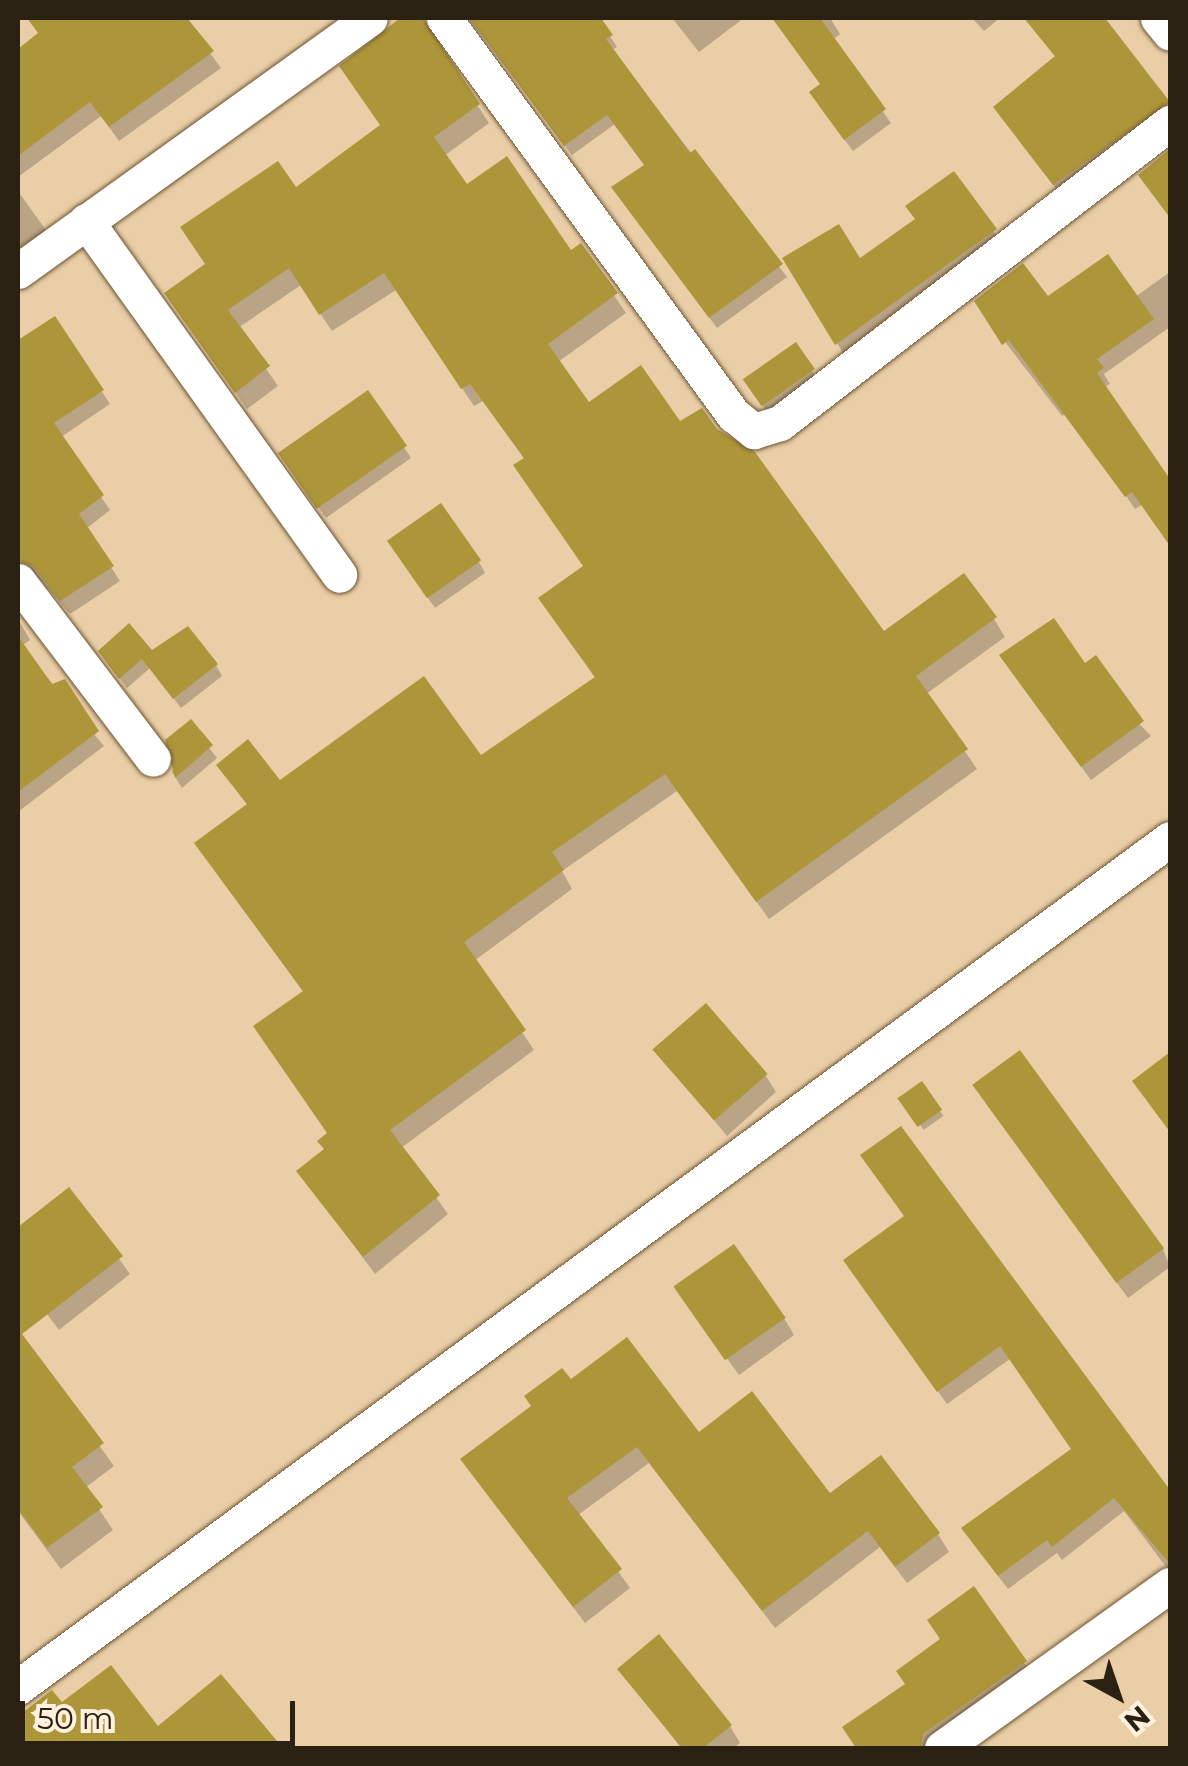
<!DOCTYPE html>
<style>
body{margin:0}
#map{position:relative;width:1188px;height:1766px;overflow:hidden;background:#e9cea8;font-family:Montserrat,sans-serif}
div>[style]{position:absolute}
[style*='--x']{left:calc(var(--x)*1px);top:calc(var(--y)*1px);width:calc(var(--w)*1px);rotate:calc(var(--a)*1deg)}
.shadow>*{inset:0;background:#0003;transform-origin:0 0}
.building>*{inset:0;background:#ad963a;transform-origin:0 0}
.roads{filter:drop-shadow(0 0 2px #6c5432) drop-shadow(0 0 2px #6c5432)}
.minor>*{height:35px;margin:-17.5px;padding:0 17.5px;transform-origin:17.5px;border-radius:17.5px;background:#fff}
span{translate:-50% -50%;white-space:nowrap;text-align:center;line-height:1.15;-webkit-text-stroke:10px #fff1de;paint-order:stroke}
.frame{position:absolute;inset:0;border:20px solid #2b2112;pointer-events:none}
.north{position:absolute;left:1068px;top:1646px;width:100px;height:100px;-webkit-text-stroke:8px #fff1de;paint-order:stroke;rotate:140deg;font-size:28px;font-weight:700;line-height:40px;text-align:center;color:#2b2112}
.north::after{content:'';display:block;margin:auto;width:35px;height:45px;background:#2b2112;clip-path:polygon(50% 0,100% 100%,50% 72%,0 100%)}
.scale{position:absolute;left:20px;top:1701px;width:275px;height:45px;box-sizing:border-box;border:5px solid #2b2112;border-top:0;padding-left:12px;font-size:30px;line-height:35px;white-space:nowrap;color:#2b2112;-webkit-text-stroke:8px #fff1de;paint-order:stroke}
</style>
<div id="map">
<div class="shadow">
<div style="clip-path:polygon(27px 18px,184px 18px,221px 68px,119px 141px,101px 116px,18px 177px,18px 52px,40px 35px)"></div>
<div style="clip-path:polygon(401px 18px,420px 18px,489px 123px,444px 156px,466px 187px,571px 254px,581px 246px,626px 313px,558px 362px,589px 405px,679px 424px,883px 634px,994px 619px,1005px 637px,926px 694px,977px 769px,769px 919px,677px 791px,562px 871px,572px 889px,474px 961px,534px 1050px,401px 1148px,448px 1214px,375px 1274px,299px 1171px,326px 1150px,329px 1135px,256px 1027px,304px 993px,208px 861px,248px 806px,219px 766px,279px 783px,481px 759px,596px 679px,552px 617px,585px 568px,525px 460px,483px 401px,474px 406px,396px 290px,332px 331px,301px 285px,238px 328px,278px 386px,247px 409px,167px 294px,382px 127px,342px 67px)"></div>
<div style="clip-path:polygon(468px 18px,598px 18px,617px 47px,612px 50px,787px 277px,717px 328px,621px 199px,646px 166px,615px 124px,572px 155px)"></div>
<div style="clip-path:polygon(672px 18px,744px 18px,699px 52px)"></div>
<div style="clip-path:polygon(772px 18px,830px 18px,840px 34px,833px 40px,891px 123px,853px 151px,819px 105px,822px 85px)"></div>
<div style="clip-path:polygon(972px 18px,1000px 18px,984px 31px)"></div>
<div style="clip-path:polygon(1024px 18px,1102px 18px,1170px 108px,1063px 198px,996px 108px,1057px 59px)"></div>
<div style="clip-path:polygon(954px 174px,1002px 244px,845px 356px,785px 259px,859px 262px,917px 221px)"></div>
<div style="clip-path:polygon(18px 191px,48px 233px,18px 252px)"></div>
<div style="clip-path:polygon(1170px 272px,1170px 327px,1104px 374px,1110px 384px,1104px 387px,1170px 483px,1170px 543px,1142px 505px,1135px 509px,1068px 412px,1062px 416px,985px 316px,1047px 300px,1135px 297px)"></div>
<div style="clip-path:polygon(54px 319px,110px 404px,61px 437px,110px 510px,86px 529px,120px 581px,70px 614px,35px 574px,18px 576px,18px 343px)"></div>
<div style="clip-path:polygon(795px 346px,819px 381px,770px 416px,753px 391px)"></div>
<div style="clip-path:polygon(367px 393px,411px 458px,326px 518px,288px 465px)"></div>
<div style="clip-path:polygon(396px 552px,479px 562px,485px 573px,435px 608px)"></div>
<div style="clip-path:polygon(18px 619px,30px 640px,21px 646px,104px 746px,18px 812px)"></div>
<div style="clip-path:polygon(152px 653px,216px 665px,222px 676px,181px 708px,150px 668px,127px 688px,107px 662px)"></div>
<div style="clip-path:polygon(1084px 667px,1151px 736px,1091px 780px,1010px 670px)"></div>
<div style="clip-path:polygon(190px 723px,217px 758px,182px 788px,172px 772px)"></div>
<div style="clip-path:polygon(656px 1050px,766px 1076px,776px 1092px,727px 1136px)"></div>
<div style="left:921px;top:1084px;width:39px;height:24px;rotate:55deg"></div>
<div style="clip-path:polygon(985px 1102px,1163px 1249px,1170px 1267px,1128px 1298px)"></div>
<div style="clip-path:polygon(901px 1129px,1170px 1493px,1170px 1572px,1124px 1511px,1062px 1560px,1057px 1553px,1008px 1589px,973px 1543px,1074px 1450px,1010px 1359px,947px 1404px,855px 1275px,906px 1217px)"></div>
<div style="clip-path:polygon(69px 1190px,130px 1274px,59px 1330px,18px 1276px,18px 1230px)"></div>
<div style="clip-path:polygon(688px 1305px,784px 1318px,794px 1335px,739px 1375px)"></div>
<div style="clip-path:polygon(18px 1333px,114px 1466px,85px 1488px,113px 1530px,61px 1569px,18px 1511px)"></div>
<div style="clip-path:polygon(570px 1383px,830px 1497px,938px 1534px,949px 1552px,907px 1583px,880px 1547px,775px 1628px,649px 1463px,578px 1515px,630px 1588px,585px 1623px,463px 1460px)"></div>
<div style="clip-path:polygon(973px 1590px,1031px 1673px,928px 1748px,858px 1748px,846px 1728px,908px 1685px)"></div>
<div style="clip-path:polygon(620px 1669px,730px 1726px,740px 1743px,733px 1748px,681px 1748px)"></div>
<div style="clip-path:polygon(52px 1693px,61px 1706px,157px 1730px,279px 1748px,18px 1748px,18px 1719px)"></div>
</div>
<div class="building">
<div style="clip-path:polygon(27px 18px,187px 18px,214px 51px,109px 127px,90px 102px,18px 156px,18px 49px,38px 33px)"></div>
<div style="clip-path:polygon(400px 18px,423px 18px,480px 104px,434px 137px,467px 184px,507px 156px,571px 250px,581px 243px,618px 293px,548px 344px,589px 402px,641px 365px,680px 421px,702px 408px,717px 429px,755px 452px,884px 631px,964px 573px,997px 617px,916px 676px,968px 749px,756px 902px,665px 774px,552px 852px,564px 870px,464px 942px,526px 1030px,390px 1130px,440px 1195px,363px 1257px,296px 1171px,324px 1149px,317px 1141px,327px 1133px,253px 1026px,303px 991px,194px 843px,247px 804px,216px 765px,248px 739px,280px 780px,424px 676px,481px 755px,595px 677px,538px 598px,583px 566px,513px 465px,524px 458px,470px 384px,461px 389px,384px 273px,319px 315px,289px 268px,228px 310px,270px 366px,235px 393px,164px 293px,205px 264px,180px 227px,278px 161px,296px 187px,380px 125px,339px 66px)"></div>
<div style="clip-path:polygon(470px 18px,601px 18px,613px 35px,606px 39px,690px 153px,695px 149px,783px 264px,709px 318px,611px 187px,644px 165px,607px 115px,564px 146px)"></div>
<div style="clip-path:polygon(772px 18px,820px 18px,886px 109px,844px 140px,809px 92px,820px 84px)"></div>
<div style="clip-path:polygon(1024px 18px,1105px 18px,1170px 102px,1053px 185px,993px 107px,1055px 56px)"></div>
<div style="clip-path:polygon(1170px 149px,1170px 218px,1138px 175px)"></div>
<div style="clip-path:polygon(954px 171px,997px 229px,835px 345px,782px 258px,839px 224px,860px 258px,915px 219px,905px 206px)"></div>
<div style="clip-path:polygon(1108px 254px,1154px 319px,1097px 359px,1104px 368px,1097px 373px,1170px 479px,1170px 546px,1132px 492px,1125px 497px,1009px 340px,1002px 345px,974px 301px,1023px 263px,1048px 296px)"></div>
<div style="clip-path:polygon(55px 316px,104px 390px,54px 423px,104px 495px,79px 514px,114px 566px,60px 601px,34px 567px,18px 560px,18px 340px)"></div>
<div style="left:796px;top:342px;width:33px;height:65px;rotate:55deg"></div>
<div style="left:368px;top:390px;width:68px;height:110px;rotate:55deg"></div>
<div style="left:441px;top:503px;width:70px;height:66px;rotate:55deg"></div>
<div style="clip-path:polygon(1054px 618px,1085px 663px,1096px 655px,1144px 721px,1081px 767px,999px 655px)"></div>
<div style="clip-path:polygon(129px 623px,152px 650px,188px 626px,218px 664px,173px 699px,142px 659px,119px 679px,98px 651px)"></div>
<div style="clip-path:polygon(18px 636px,52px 684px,65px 679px,99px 731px,18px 792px)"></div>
<div style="clip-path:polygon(191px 719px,213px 745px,175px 778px,165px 740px)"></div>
<div style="left:706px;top:1003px;width:94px;height:71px;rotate:49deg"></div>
<div style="left:1020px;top:1050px;width:245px;height:59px;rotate:54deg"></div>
<div style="clip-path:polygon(1170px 1052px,1170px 1132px,1132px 1081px)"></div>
<div style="left:922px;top:1081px;width:35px;height:30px;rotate:55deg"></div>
<div style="clip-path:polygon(901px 1126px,1170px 1490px,1170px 1564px,1114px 1498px,1052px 1547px,1047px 1540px,998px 1576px,961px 1528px,1071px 1449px,1000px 1346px,937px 1392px,843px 1260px,904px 1216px,860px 1155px)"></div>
<div style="clip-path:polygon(69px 1187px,123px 1256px,22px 1334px,104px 1443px,72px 1467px,103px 1507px,47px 1548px,18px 1509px,18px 1227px)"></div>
<div style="left:734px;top:1244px;width:90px;height:74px;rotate:55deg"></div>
<div style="clip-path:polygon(627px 1337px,699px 1432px,752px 1391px,830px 1493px,881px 1455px,940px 1533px,895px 1567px,868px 1531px,762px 1611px,637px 1447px,567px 1498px,622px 1569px,573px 1607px,460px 1459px,531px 1406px,524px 1396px,562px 1368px,571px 1379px)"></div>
<div style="clip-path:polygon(974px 1586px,1027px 1661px,923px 1734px,921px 1748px,856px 1748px,842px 1727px,905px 1684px,896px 1671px,940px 1639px,927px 1620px)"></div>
<div style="clip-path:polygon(659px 1634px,732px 1725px,703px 1748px,682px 1748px,617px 1669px)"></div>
<div style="clip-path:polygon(111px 1665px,158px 1726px,221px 1674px,283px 1748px,18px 1748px,18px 1716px,52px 1690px,62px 1702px)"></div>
</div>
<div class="roads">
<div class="minor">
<div style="--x:444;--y:18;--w:492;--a:53.9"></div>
<div style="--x:734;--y:415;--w:26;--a:39"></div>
<div style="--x:754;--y:431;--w:27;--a:-17"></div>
<div style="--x:780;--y:423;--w:492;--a:-37.6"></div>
<div style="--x:1158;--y:18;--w:19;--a:51"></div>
<div style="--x:86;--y:221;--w:435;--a:54.4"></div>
<div style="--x:18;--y:271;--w:433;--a:-35.7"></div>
<div style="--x:18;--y:581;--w:223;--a:52.8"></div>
<div style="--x:18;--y:1687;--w:1430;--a:-36.36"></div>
<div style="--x:942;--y:1748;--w:280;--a:-35.6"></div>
</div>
</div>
<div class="frame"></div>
<div class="north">N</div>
<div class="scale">50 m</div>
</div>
